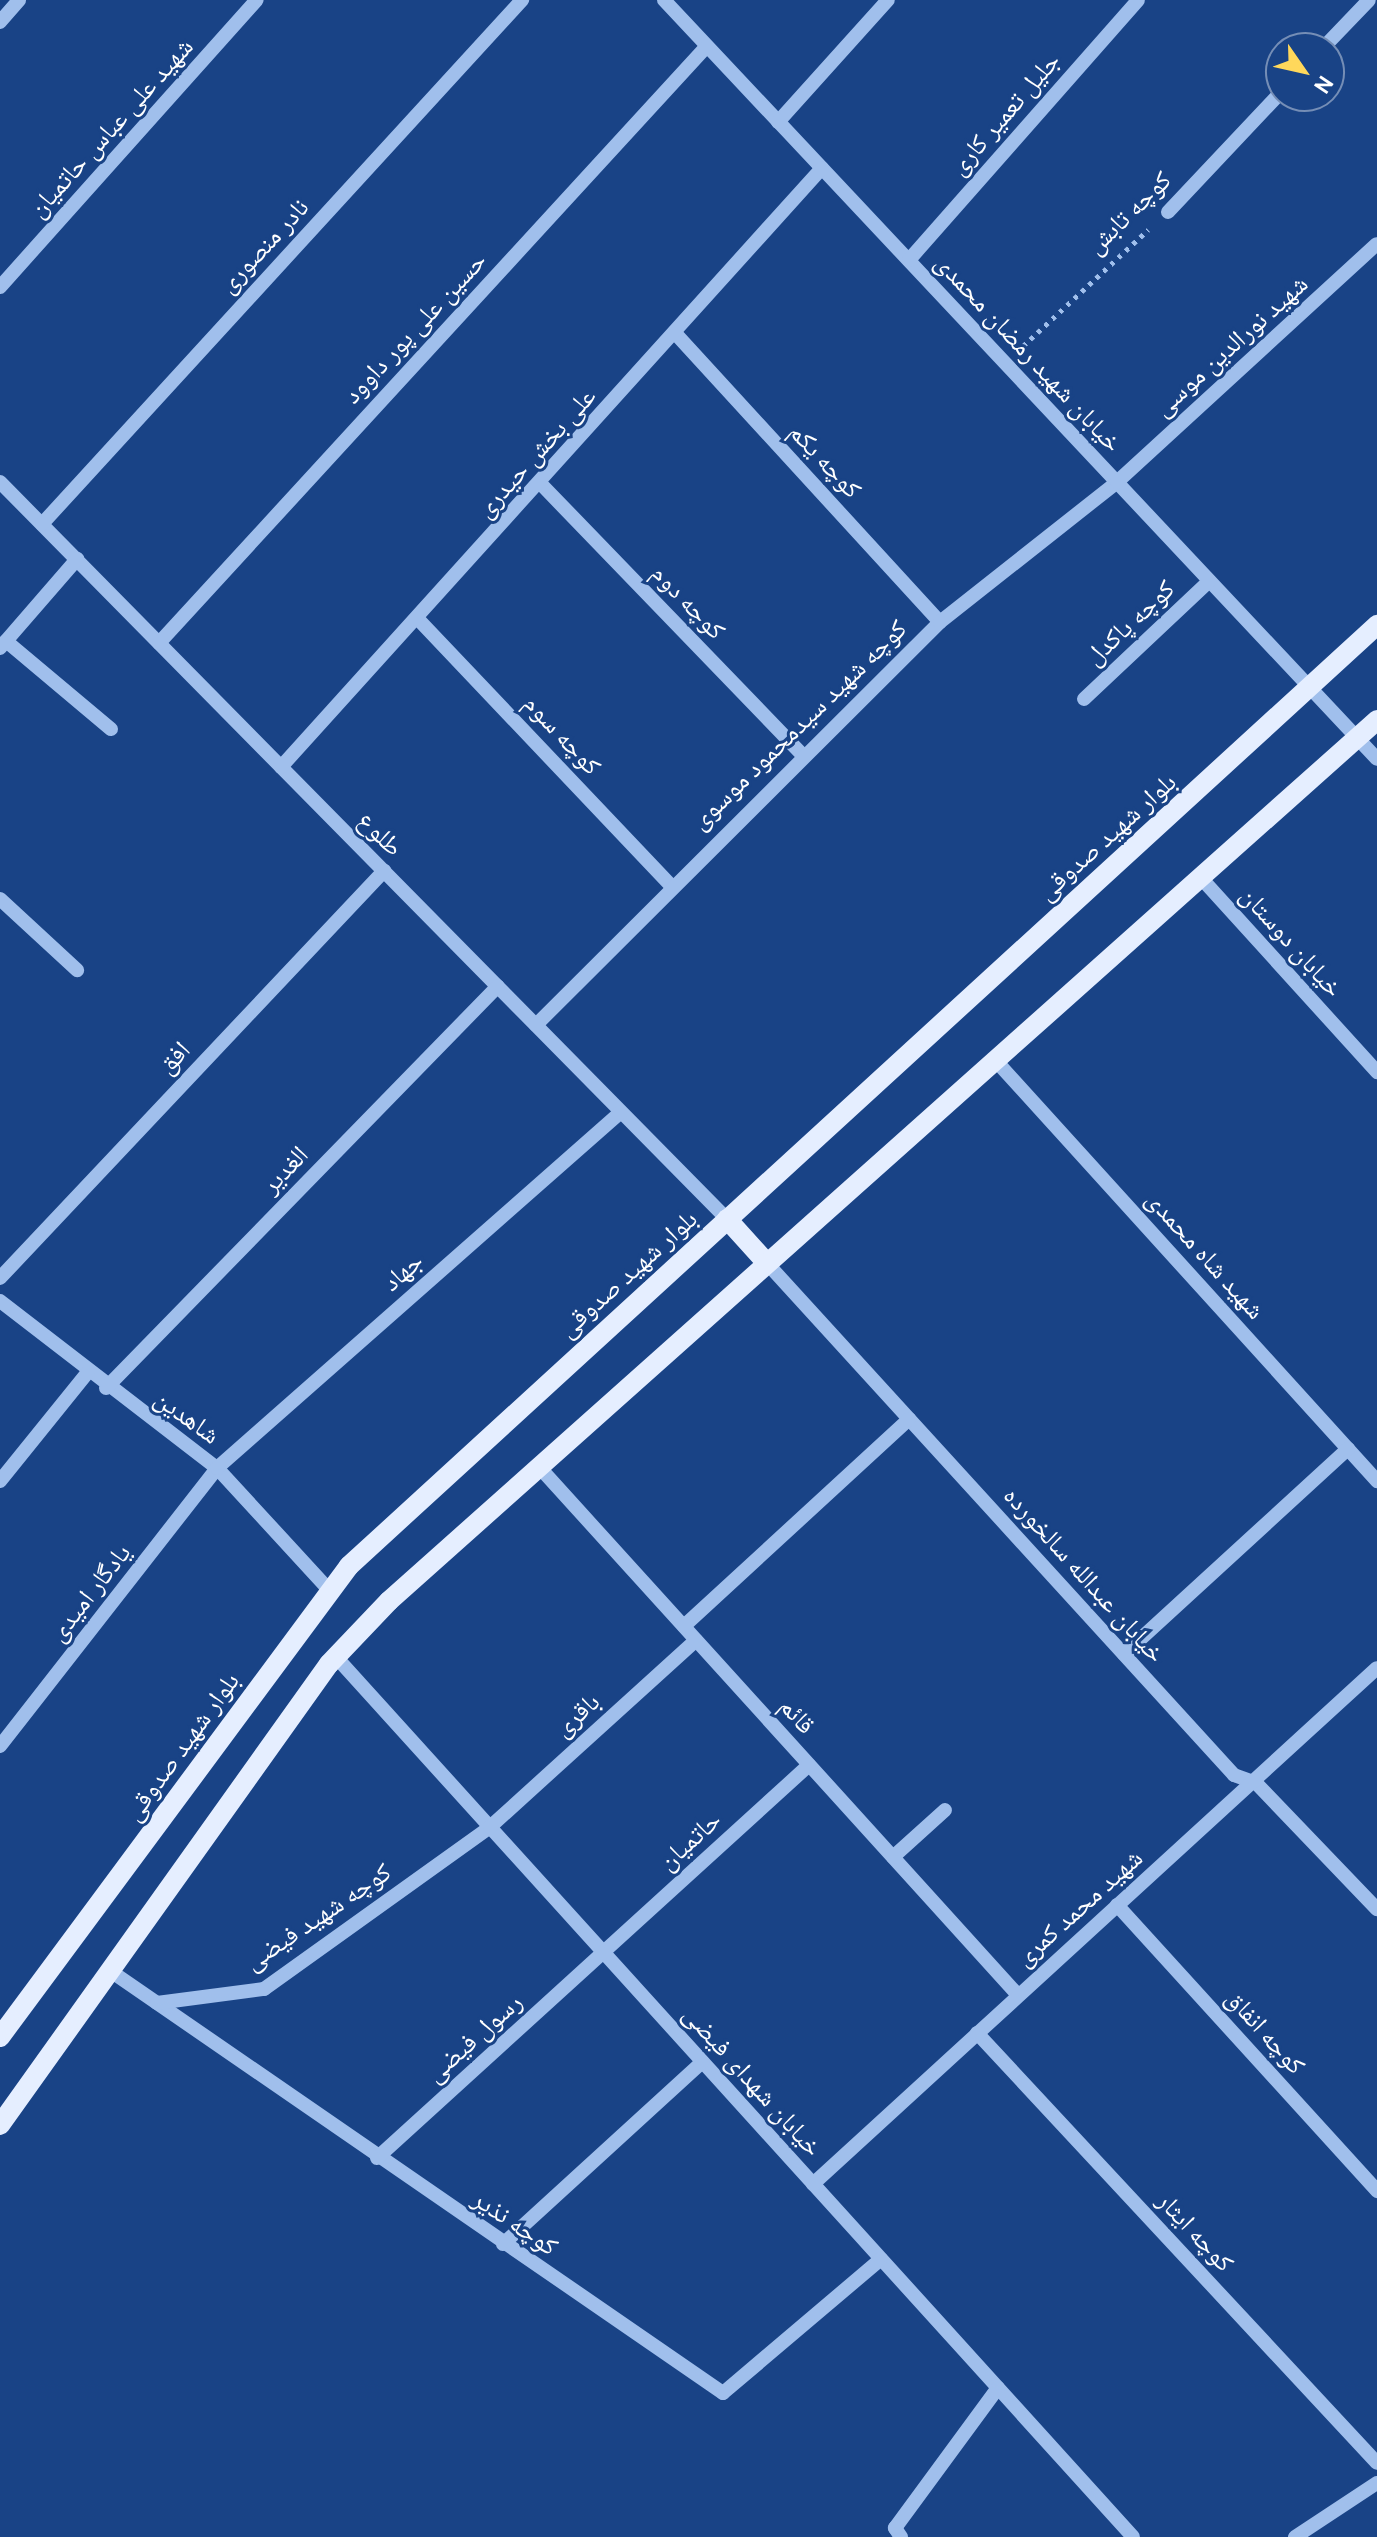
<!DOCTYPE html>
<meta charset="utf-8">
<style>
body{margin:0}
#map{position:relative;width:1377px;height:2537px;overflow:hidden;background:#194386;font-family:Cabin,"Noto Naskh Arabic",sans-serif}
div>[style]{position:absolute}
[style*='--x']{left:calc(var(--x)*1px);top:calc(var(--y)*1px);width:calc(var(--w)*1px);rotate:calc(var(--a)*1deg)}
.path>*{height:5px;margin-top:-2.5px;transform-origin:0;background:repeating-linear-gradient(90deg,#a0bfec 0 4px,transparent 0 10px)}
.minor>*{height:14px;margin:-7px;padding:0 7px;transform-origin:7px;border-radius:7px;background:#a0bfec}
.major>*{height:20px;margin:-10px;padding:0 10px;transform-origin:10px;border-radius:10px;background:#e5eeff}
span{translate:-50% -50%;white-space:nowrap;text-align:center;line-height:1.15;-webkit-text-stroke:6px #194386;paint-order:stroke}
.street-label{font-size:26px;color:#fff}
.north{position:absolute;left:1265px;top:32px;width:80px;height:80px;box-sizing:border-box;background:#194386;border:2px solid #758eb6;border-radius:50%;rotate:124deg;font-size:22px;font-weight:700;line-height:32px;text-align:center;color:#fff}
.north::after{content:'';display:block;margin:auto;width:28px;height:36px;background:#ffd85b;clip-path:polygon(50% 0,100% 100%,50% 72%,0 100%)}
</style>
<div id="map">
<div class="path">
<div style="--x:1023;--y:346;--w:171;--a:-42.9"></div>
</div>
<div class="minor">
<div style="--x:664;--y:0;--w:1041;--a:46.79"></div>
<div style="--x:0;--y:22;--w:29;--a:-49"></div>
<div style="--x:1323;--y:48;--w:66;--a:-46.2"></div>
<div style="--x:778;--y:122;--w:164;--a:-48"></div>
<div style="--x:1168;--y:212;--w:165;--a:-46.7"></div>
<div style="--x:909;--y:260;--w:346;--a:-48.6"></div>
<div style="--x:0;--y:287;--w:385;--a:-48.2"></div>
<div style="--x:675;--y:333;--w:392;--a:47.5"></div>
<div style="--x:0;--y:482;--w:1035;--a:45.39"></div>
<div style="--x:541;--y:484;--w:374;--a:46"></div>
<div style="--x:42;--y:524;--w:711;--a:-47.51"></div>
<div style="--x:417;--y:618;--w:369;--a:46.5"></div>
<div style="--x:6;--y:641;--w:137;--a:40"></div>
<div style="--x:159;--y:643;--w:810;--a:-47.45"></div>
<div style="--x:0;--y:648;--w:118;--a:-49.1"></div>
<div style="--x:1084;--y:699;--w:172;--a:-43.3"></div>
<div style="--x:281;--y:767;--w:807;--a:-47.91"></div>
<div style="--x:1202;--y:879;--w:261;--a:47.8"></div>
<div style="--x:0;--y:899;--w:105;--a:42.7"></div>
<div style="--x:536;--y:1025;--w:571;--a:-44.93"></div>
<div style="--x:940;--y:622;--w:226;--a:-38.3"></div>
<div style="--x:1117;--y:482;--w:352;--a:-42.5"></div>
<div style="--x:997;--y:1062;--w:566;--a:47.79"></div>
<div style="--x:765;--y:1261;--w:696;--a:47.62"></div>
<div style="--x:1234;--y:1775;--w:23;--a:20"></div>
<div style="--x:1256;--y:1783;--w:175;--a:46.2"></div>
<div style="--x:0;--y:1278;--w:560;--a:-46.67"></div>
<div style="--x:0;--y:1301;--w:274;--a:37.6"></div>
<div style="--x:217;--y:1468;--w:167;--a:47.4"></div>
<div style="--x:106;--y:1388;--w:561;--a:-45.72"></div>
<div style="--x:541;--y:1469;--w:710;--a:47.8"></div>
<div style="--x:0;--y:1481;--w:139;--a:-51.1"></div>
<div style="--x:684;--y:1626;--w:306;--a:-42.6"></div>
<div style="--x:1124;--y:1654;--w:304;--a:-42.5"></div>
<div style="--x:336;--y:1657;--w:1187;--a:47.83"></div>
<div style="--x:0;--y:1746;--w:353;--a:-52"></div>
<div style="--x:217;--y:1468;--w:538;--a:-41.39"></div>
<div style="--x:893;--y:1857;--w:70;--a:-42.1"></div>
<div style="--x:1117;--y:1905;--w:387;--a:47.7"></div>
<div style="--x:112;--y:1972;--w:742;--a:34.57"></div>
<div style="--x:723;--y:2393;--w:207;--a:-40.3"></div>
<div style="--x:157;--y:2003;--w:108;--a:-7.5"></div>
<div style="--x:264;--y:1989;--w:278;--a:-35.6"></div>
<div style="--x:490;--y:1827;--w:278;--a:-42.2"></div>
<div style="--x:977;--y:2033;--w:587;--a:47.07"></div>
<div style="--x:377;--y:2158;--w:584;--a:-42.29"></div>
<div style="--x:813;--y:2184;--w:764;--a:-42.46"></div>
<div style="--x:503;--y:2244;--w:270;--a:-42.4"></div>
<div style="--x:901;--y:2537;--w:11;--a:-124"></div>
<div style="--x:895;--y:2528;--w:174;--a:-53.7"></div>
<div style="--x:1295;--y:2537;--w:98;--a:-33.4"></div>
</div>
<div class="major">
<div style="--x:727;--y:1219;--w:57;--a:47.9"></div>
<div style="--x:0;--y:2037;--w:586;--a:-53.46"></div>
<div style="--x:349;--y:1566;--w:1394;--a:-42.47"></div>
<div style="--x:0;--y:2125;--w:566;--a:-54.49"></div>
<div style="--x:329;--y:1664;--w:87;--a:-46.4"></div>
<div style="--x:389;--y:1601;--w:1324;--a:-41.72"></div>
</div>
<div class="street-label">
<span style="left:1005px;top:114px;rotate:-49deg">جلیل تعمیر کاری</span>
<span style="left:111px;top:128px;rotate:-48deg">شهید علی عباس حاتمیان</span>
<span style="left:1129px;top:213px;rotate:-44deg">کوچه تابش</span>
<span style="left:264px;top:246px;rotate:-47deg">نادر منصوری</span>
<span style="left:415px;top:328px;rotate:-47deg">حسین علی پور داوود</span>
<span style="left:1231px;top:346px;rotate:-42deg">شهید نورالدین موسی</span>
<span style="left:1028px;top:353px;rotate:47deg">خیابان شهید رمضان محمدی</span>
<span style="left:536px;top:453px;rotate:-48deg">علی بخش حیدری</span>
<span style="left:825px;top:461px;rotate:47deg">کوچه یکم</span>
<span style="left:688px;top:602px;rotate:46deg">کوچه دوم</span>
<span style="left:1130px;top:623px;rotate:-43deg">کوچه پاکدل</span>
<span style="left:799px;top:725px;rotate:-44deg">کوچه شهید سیدمحمود موسوی</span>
<span style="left:562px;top:735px;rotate:47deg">کوچه سوم</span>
<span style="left:380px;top:834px;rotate:45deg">طلوع</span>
<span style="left:1107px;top:837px;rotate:-42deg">بلوار شهید صدوقی</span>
<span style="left:1291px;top:942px;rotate:48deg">خیابان دوستان</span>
<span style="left:174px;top:1058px;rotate:-47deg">افق</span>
<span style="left:285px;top:1170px;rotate:-46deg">الغدیر</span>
<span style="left:1205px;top:1255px;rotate:48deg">شهید شاه محمدی</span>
<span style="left:403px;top:1272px;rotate:-41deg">جهاد</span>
<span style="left:628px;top:1274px;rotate:-42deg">بلوار شهید صدوقی</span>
<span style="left:187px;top:1417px;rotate:36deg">شاهدین</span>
<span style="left:1084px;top:1575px;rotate:48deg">خیابان عبدالله سالخورده</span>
<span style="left:90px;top:1593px;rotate:-52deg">یادگار امیدی</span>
<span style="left:577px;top:1715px;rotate:-42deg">باقری</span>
<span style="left:797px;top:1716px;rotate:48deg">قائم</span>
<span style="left:182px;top:1747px;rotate:-54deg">بلوار شهید صدوقی</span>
<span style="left:690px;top:1841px;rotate:-42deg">حاتمیان</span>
<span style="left:1079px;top:1908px;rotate:-42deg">شهید محمد کمری</span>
<span style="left:318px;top:1917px;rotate:-34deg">کوچه شهید فیضی</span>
<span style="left:1265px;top:2032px;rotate:48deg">کوچه انفاق</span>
<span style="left:474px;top:2038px;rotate:-42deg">رسول فیضی</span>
<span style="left:752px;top:2081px;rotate:48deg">خیابان شهدای فیضی</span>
<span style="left:515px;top:2223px;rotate:34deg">کوچه نذیر</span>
<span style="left:1195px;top:2232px;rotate:47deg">کوچه ایثار</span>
</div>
<div class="north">N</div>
</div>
